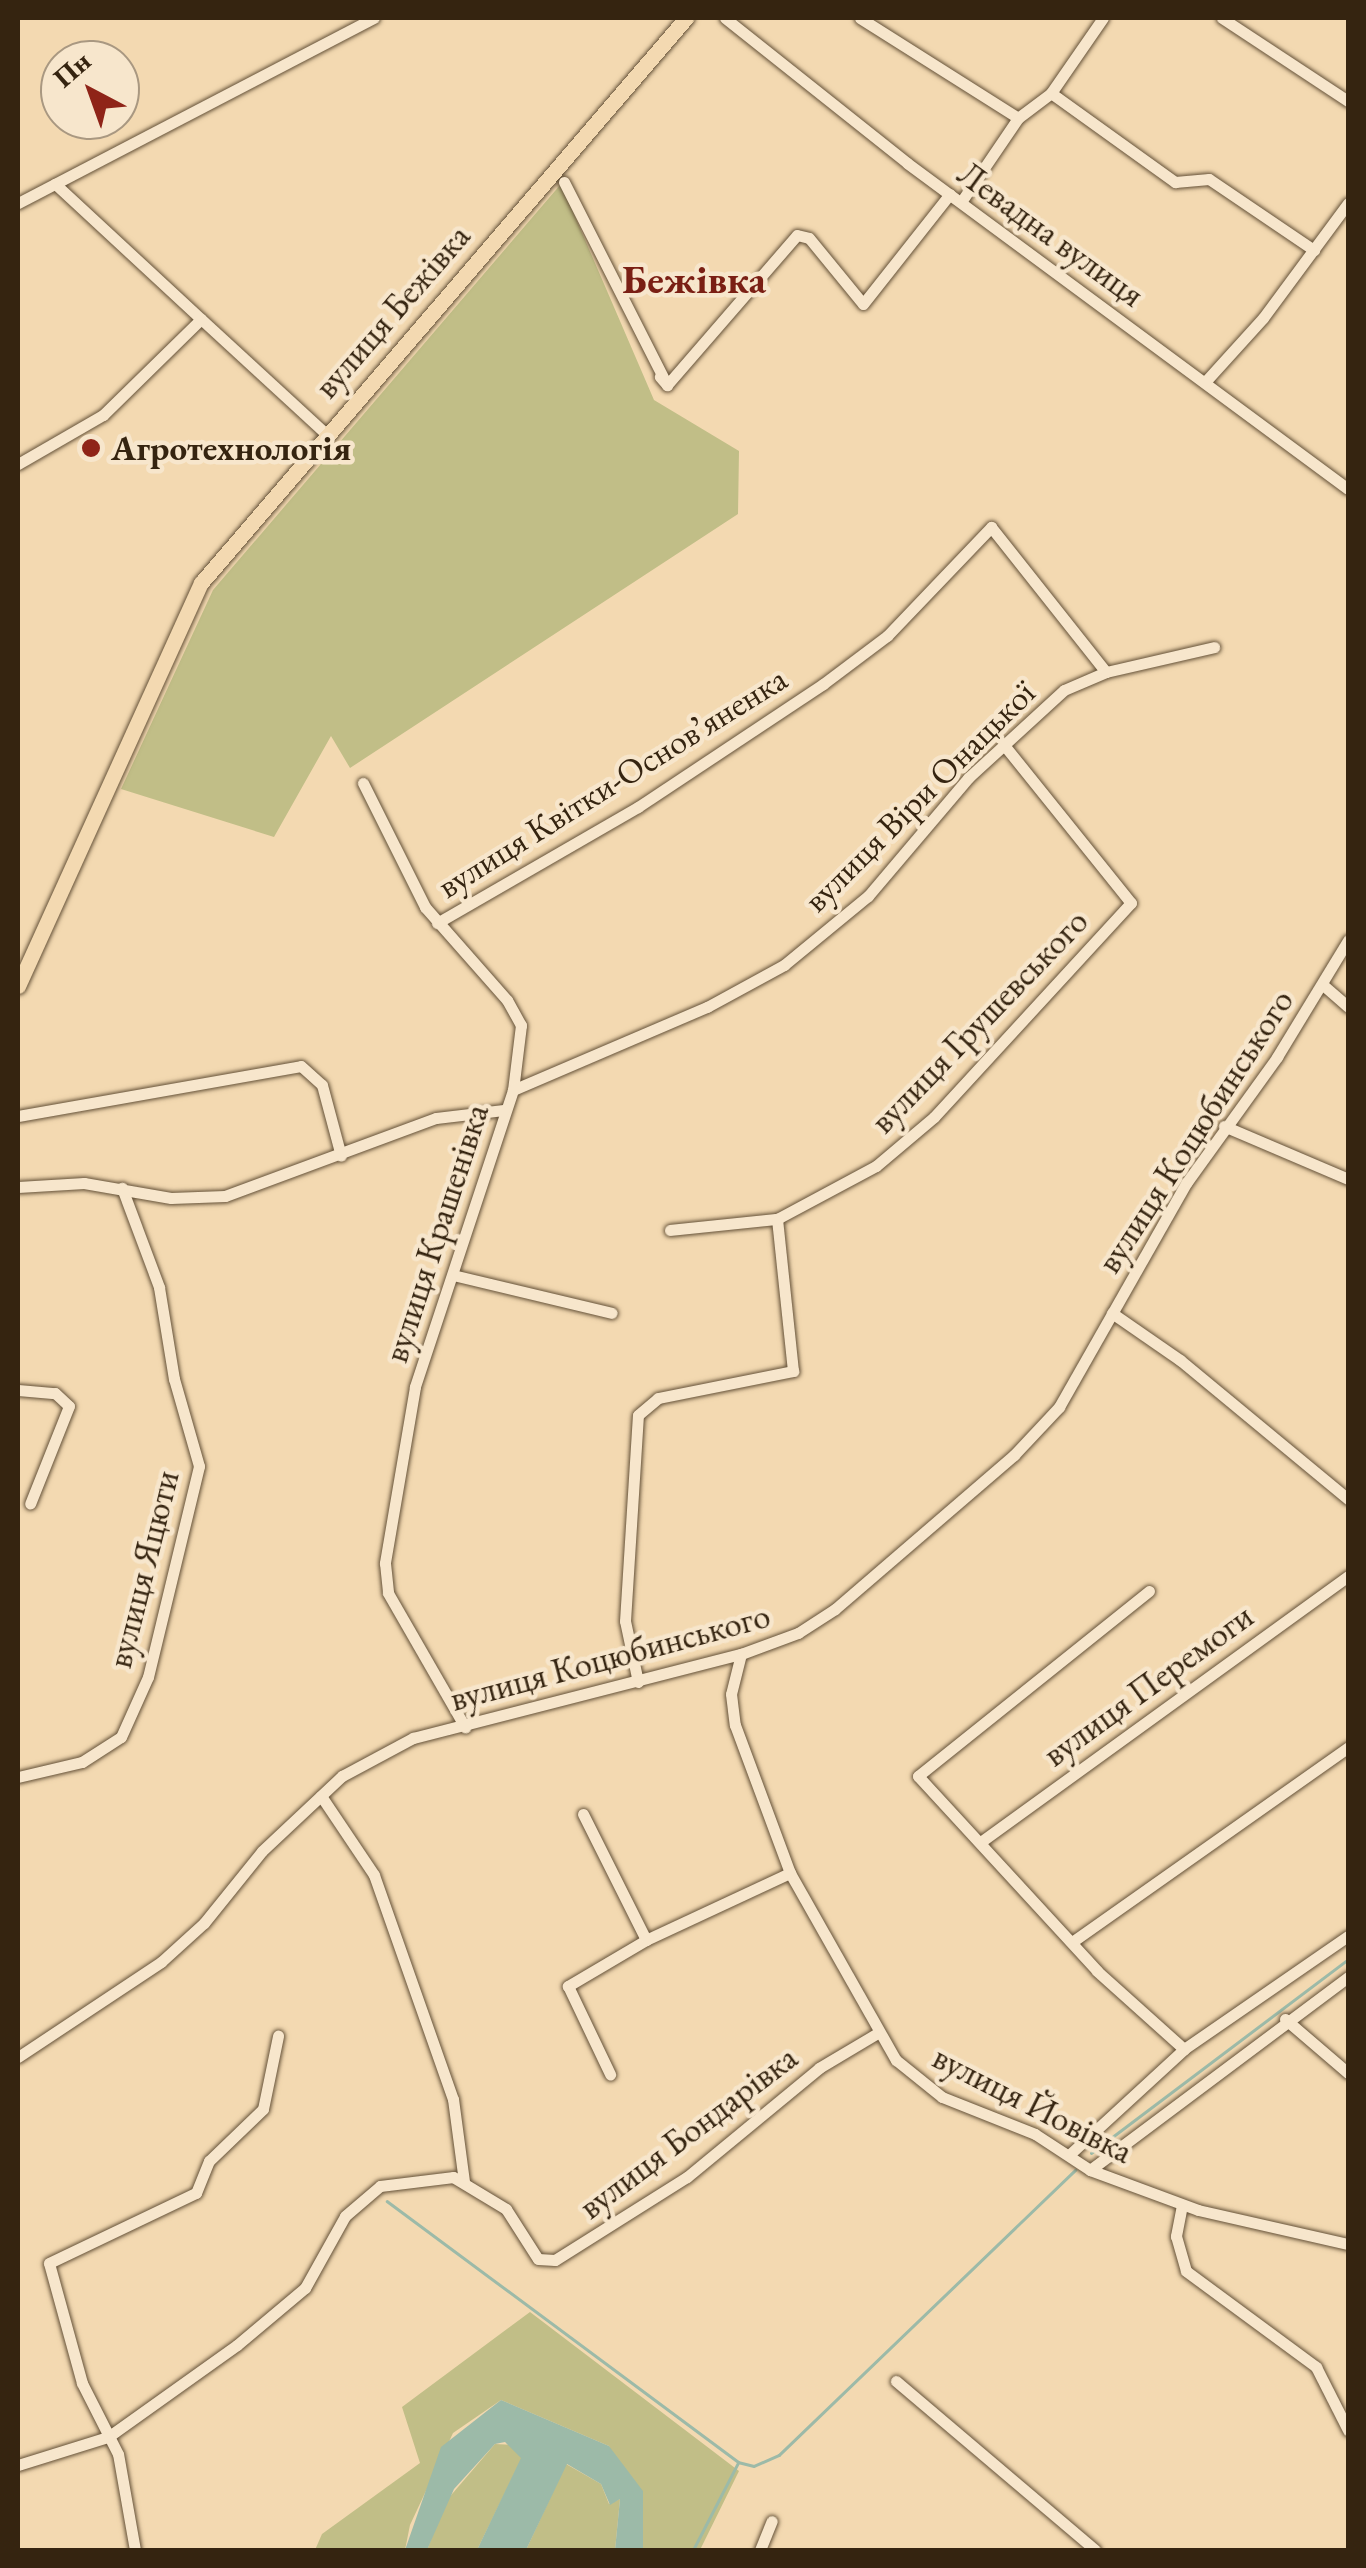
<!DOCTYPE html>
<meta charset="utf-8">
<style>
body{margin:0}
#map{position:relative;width:1366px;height:2568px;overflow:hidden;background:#f3d9b1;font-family:"EB Garamond",serif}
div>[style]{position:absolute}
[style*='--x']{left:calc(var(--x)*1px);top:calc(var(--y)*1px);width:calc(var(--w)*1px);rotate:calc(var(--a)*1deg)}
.green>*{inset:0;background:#c1be87}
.water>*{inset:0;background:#9cbaa8}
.stream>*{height:2.5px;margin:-1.25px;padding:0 1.25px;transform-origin:1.25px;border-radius:1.25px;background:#9cbaa8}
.roads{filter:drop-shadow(0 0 2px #645138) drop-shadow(0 0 2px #645138)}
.minor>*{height:11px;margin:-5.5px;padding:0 5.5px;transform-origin:5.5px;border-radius:5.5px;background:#f7e6cc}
.major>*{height:15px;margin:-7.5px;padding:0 7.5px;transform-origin:7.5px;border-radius:7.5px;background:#f3d9b1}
.dots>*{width:28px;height:28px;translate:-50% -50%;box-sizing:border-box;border:5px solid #f7e6cc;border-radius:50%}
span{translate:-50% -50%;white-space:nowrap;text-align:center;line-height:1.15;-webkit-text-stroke:9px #f7e6cc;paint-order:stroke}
.street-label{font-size:35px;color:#352410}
.poi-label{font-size:35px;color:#352410;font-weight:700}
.left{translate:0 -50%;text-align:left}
.quarter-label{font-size:40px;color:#7a1f14;font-weight:700}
.frame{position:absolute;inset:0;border:20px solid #352410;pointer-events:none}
.north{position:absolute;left:40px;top:40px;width:100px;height:100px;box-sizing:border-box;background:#f7e6cc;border:2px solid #a99881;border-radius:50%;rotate:319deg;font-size:28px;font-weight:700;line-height:40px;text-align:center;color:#352410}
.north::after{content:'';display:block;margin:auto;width:35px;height:45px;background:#8f2418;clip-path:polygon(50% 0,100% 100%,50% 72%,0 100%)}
</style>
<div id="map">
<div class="green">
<div style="clip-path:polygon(561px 184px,654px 400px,739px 451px,738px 514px,350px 768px,331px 736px,274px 837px,121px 789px,213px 590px)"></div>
<div style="clip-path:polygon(530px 2312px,739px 2471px,700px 2550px,643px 2550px,609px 2446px,501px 2400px,453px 2433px,410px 2525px,405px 2550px,315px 2550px,322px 2534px,420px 2463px,402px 2407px)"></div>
<div style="clip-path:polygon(495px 2444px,515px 2445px,522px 2458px,477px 2550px,427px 2550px,446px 2501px)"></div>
<div style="clip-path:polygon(566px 2464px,601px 2484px,609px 2504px,620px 2499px,615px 2550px,526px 2550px)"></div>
</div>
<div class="water">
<div style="clip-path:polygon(501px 2400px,609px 2446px,643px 2491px,643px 2550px,615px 2550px,620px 2499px,610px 2505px,601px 2484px,567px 2464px,526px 2550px,477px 2550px,521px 2458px,505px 2442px,495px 2444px,454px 2489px,427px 2550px,405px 2550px,441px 2447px)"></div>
</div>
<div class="stream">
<div style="--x:1091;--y:2153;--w:322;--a:-37"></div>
<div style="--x:387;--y:2201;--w:437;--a:36.6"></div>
<div style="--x:738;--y:2462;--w:16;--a:14"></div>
<div style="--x:754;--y:2466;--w:27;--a:-24"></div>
<div style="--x:779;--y:2455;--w:411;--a:-43.9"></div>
<div style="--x:693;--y:2550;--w:98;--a:-62.7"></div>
</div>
<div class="roads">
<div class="minor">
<div style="--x:725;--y:18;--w:233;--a:38.5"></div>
<div style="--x:907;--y:163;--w:548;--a:36.47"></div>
<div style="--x:860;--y:18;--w:187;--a:32.3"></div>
<div style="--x:1018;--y:118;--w:41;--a:-37.1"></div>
<div style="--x:1051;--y:93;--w:91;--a:-55.3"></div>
<div style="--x:1222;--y:18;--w:151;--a:33.4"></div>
<div style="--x:1051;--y:93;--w:153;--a:35.7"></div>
<div style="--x:1175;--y:182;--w:34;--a:-5"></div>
<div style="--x:1209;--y:179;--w:127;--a:34.1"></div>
<div style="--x:564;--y:182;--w:228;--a:63.1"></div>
<div style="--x:667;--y:385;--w:11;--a:-131"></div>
<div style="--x:961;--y:202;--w:102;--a:-55.8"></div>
<div style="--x:18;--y:203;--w:401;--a:-27.5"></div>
<div style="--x:201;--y:319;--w:170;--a:42.6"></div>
<div style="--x:1205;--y:382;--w:86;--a:-47.8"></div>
<div style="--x:1263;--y:318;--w:143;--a:-53.5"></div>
<div style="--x:667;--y:385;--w:198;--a:-49.1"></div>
<div style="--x:797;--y:235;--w:12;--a:14"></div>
<div style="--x:809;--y:238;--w:85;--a:50.7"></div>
<div style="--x:863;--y:304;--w:140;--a:-51.7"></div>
<div style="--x:18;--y:464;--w:98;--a:-30"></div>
<div style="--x:103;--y:415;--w:137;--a:-44.4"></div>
<div style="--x:201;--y:319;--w:199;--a:-137.2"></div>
<div style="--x:363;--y:783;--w:139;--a:63.4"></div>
<div style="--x:425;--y:907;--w:124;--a:48.6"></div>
<div style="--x:507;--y:1000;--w:29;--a:61"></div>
<div style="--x:521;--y:1025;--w:65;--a:97"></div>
<div style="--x:513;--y:1090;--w:313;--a:108.3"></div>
<div style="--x:415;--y:1387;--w:179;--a:99.7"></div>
<div style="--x:385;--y:1563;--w:30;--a:84"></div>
<div style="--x:388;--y:1593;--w:155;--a:60.1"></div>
<div style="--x:437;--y:923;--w:232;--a:-30"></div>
<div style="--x:638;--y:807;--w:222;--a:-33.6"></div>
<div style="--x:823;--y:684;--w:80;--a:-36.9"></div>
<div style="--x:887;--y:636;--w:151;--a:-46.3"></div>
<div style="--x:991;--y:527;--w:185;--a:51.6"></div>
<div style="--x:1323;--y:985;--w:33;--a:41"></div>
<div style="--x:513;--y:1090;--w:211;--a:-23.2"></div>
<div style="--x:707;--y:1007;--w:88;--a:-28.6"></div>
<div style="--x:784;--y:965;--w:109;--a:-39.4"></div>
<div style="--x:868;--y:896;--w:155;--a:-49.7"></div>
<div style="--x:968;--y:778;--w:130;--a:-42.5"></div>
<div style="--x:1064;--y:690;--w:46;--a:-23.2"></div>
<div style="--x:1106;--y:672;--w:111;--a:-13"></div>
<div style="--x:18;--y:1116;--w:287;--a:-10"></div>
<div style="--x:301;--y:1066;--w:28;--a:42"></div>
<div style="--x:322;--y:1085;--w:73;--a:75"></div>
<div style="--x:1224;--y:1126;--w:135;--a:23.1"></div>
<div style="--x:18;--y:1187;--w:66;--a:-3.5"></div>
<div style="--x:84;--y:1183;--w:88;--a:9.8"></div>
<div style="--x:171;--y:1198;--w:54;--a:-2.1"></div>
<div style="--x:225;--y:1196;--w:225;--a:-20.3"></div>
<div style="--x:436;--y:1118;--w:68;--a:-6.7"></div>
<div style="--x:670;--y:1230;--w:108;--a:-5.9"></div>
<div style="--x:453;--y:1275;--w:163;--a:13.4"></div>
<div style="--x:1112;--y:1313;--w:83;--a:34.7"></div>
<div style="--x:1180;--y:1360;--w:218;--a:39.6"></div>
<div style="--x:18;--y:1390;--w:37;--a:5"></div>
<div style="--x:55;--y:1393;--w:19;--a:43"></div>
<div style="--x:69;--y:1406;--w:105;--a:111.7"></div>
<div style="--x:1149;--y:1591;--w:296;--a:141.3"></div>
<div style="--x:918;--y:1776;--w:265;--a:47.4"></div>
<div style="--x:1097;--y:1971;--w:117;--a:41.9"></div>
<div style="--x:741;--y:1654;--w:41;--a:104"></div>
<div style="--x:731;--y:1694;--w:31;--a:83"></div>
<div style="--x:735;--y:1725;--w:158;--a:69.6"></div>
<div style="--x:790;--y:1873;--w:215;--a:60.5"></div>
<div style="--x:896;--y:2060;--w:59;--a:38.8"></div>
<div style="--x:942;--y:2097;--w:100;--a:21.7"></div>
<div style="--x:1035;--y:2134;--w:66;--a:33.2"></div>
<div style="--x:1090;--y:2170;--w:115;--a:20.3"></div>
<div style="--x:1198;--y:2210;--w:154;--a:12.8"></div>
<div style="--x:638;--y:1682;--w:62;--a:-102"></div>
<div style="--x:625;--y:1621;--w:206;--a:-86.4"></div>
<div style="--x:638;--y:1415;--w:26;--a:-40"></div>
<div style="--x:658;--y:1398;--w:138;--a:-11.3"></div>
<div style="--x:793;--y:1371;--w:153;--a:-96"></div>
<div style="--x:777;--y:1219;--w:112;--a:-28.2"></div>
<div style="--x:876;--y:1166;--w:76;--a:-40.2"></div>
<div style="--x:934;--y:1117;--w:291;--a:-47.4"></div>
<div style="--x:1131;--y:903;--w:204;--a:-128.8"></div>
<div style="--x:18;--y:1777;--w:66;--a:-13.2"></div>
<div style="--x:82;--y:1762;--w:46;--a:-32.7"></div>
<div style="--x:121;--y:1737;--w:66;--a:-65.8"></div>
<div style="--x:148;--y:1677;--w:217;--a:-76.4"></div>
<div style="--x:199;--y:1466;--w:91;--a:-106"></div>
<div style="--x:174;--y:1379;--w:93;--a:-99.3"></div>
<div style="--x:159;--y:1287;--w:106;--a:-110.5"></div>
<div style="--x:321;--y:1796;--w:95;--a:56.1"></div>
<div style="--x:374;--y:1875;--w:238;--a:70.6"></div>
<div style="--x:453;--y:2099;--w:83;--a:82.4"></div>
<div style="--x:583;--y:1814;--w:141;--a:63.4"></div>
<div style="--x:646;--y:1940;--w:91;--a:149.5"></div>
<div style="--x:568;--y:1986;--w:98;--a:64.5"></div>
<div style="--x:982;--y:1841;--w:452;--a:-35.9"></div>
<div style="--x:646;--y:1940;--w:159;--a:-25"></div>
<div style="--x:1072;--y:1942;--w:338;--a:-35.2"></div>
<div style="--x:1285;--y:2019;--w:83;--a:40.6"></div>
<div style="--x:18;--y:2057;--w:172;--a:-33.6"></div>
<div style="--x:161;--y:1962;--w:58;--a:-42.2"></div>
<div style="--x:204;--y:1923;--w:92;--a:-51.1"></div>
<div style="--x:262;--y:1851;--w:110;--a:-43.2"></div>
<div style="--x:342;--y:1776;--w:81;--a:-28.2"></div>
<div style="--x:413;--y:1738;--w:339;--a:-14.4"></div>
<div style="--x:741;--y:1654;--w:61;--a:-20.2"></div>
<div style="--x:798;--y:1633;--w:44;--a:-33"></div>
<div style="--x:835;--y:1609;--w:236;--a:-40.7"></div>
<div style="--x:1014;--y:1455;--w:66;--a:-46.8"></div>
<div style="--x:1059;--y:1407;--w:259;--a:-60.4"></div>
<div style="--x:1187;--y:1182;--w:154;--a:-54.2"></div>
<div style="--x:1277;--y:1057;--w:137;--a:-58.7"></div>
<div style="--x:1070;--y:2154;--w:155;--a:-42.6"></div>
<div style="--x:1184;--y:2049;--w:199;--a:-34.6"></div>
<div style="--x:1090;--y:2170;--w:322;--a:-36.8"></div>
<div style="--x:1182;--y:2205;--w:32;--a:101"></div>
<div style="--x:1176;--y:2236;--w:36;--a:74"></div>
<div style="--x:1186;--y:2271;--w:162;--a:36.4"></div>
<div style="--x:1316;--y:2367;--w:71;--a:63.1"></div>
<div style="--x:896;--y:2381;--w:261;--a:40.3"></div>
<div style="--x:18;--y:2465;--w:94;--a:-17.3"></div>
<div style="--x:108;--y:2437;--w:158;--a:-35.5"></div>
<div style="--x:237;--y:2345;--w:89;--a:-40"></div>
<div style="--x:305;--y:2288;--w:82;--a:-60.9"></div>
<div style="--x:345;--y:2216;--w:46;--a:-40.6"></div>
<div style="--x:380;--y:2186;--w:74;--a:-7"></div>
<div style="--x:453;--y:2177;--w:62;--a:31.1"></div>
<div style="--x:506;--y:2209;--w:59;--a:57.4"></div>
<div style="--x:538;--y:2259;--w:17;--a:3"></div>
<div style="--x:555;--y:2260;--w:156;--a:-32.2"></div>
<div style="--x:687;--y:2177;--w:171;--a:-39.5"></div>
<div style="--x:819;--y:2068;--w:66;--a:-30.8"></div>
<div style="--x:135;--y:2550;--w:97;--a:-100"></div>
<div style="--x:118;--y:2454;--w:80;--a:-116.9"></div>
<div style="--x:82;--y:2383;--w:124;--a:-105.4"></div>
<div style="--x:49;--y:2263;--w:163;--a:-25.5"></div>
<div style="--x:196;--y:2193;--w:35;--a:-68"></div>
<div style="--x:209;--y:2161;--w:75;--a:-43.9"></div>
<div style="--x:263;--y:2109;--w:75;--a:-78.4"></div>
<div style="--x:760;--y:2550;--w:31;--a:-68"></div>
</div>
<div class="major">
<div style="--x:18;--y:986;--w:443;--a:-65.6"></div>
<div style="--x:201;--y:583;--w:745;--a:-49.36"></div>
</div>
</div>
<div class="dots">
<div style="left:91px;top:448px;background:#8f2418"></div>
</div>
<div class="street-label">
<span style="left:1051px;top:234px;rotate:36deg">Левадна вулиця</span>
<span style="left:392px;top:311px;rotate:-49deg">вулиця Бежівка</span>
<span style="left:612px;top:782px;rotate:-32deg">вулиця Квітки-Основʼяненка</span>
<span style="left:919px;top:796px;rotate:-45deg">вулиця Віри Онацької</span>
<span style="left:979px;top:1021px;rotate:-46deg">вулиця Грушевського</span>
<span style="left:1195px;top:1131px;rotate:-57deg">вулиця Коцюбинського</span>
<span style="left:436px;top:1233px;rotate:-72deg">вулиця Крашенівка</span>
<span style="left:143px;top:1569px;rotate:-76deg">вулиця Яцюти</span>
<span style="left:610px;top:1657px;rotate:-15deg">вулиця Коцюбинського</span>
<span style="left:1148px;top:1685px;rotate:-36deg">вулиця Перемоги</span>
<span style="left:1033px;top:2104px;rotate:27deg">вулиця Йовівка</span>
<span style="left:688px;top:2132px;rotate:-37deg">вулиця Бондарівка</span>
</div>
<div class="poi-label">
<span class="left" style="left:111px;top:448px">Агротехнологія</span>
</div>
<div class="quarter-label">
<span style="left:694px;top:279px">Бежівка</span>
</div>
<div class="frame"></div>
<div class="north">Пн</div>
</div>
